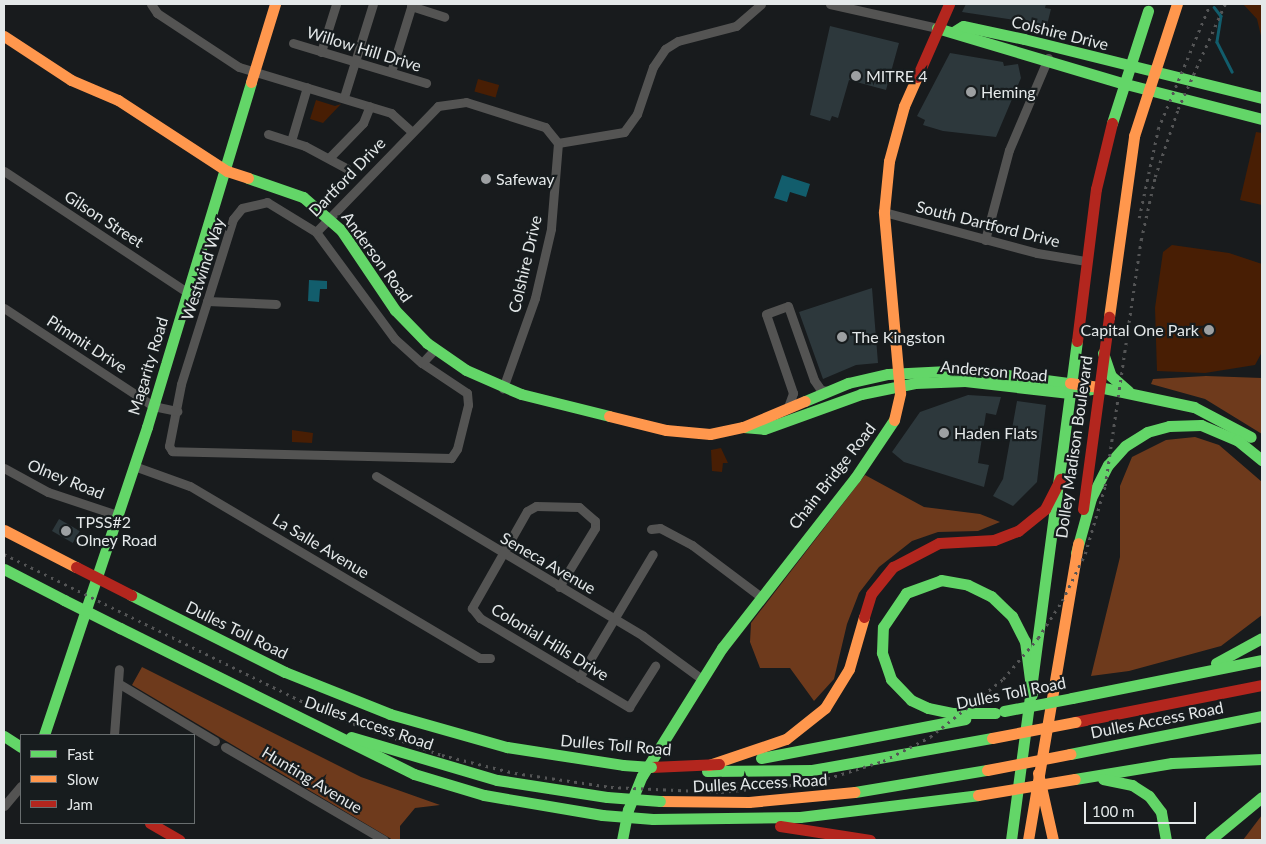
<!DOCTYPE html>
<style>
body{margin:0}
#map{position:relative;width:1266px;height:844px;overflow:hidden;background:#181b1d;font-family:Lato,sans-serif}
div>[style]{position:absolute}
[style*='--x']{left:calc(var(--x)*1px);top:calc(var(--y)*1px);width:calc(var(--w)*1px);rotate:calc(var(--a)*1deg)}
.green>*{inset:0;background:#481e04;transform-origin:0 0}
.forest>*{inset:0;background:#6e3a1c}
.water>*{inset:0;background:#125d6c}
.stream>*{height:2.5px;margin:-1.25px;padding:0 1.25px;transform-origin:1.25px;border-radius:1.25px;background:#125d6c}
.building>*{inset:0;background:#2d383c;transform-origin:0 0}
.street>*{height:9px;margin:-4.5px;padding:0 4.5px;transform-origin:4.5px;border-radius:4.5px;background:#545453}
.fast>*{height:11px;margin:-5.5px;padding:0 5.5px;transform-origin:5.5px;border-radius:5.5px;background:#63d668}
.slow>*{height:11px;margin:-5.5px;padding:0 5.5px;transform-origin:5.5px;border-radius:5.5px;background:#ff974d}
.jam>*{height:11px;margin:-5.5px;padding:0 5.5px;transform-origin:5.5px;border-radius:5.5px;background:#b3261e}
.rail>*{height:2.5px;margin-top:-1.25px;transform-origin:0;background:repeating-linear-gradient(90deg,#545556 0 2.5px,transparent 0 7.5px)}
.fast-bridge>*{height:11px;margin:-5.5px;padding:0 5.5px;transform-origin:5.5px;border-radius:5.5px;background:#63d668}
.slow-bridge>*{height:11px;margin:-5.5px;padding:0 5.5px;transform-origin:5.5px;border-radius:5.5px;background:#ff974d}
.jam-bridge>*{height:11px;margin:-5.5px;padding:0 5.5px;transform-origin:5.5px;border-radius:5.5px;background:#b3261e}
.dots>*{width:14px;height:14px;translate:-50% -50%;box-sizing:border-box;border:2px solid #171c1e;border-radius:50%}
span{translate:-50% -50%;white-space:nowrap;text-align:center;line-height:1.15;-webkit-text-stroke:4.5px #171c1e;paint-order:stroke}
.street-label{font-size:16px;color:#e4e8e9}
.poi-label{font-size:16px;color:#e4e8e9}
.left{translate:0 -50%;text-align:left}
.right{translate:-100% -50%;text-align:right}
.frame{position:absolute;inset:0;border:5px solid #e4e8e9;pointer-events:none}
.legend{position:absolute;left:20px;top:734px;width:175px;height:90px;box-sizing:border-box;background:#171c1e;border:1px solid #696e6f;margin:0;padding:6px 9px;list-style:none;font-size:15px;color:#e4e8e9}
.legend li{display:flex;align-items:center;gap:10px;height:25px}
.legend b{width:25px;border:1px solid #696e6f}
.scale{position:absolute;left:1084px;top:802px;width:112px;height:22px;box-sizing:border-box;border:2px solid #e4e8e9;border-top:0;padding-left:6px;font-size:15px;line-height:18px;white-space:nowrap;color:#e4e8e9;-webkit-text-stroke:4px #171c1e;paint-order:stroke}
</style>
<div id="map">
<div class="green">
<div style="clip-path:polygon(1243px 4px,1262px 4px,1262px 40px,1257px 19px)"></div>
<div style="left:478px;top:79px;width:22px;height:13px;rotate:16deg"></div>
<div style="clip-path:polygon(316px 100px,335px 106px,341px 104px,323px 123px,310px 119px)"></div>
<div style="clip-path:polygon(1256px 132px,1262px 133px,1262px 205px,1240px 200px)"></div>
<div style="clip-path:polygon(1172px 245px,1229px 253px,1262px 264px,1262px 352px,1255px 365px,1205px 373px,1157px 371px,1155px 308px,1163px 252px)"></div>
<div style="clip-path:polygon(292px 430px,313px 433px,312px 443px,292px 442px)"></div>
<div style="clip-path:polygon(721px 448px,728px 463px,723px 463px,722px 472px,712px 471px,711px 450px)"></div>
</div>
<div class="forest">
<div style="clip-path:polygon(1206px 376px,1262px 378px,1262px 434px,1205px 399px,1151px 384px,1153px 379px)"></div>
<div style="clip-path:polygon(1195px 437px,1219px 445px,1262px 482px,1262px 615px,1221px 646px,1129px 671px,1091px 676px,1120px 557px,1120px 486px,1132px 457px,1166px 440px)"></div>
<div style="clip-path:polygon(865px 475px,924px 507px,980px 514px,1000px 522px,978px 531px,938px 532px,912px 541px,879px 567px,859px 593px,847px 624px,834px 679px,814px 701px,790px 668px,760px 668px,750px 642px,751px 623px)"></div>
<div style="clip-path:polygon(142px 667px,361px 777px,440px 805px,415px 808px,400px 826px,400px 840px,393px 840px,132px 685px)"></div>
<div style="clip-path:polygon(1262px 815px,1262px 840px,1243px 840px)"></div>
</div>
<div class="water">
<div style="clip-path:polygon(782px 175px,810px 184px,806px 197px,790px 192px,787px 202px,774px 198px)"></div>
<div style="clip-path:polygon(309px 280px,327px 281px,327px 289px,320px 289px,319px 302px,308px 301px)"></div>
</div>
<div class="stream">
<div style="--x:1214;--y:7;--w:11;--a:52"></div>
<div style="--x:1221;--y:16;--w:26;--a:99"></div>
<div style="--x:1217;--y:42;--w:33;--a:63"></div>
</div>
<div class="building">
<div style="clip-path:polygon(966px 4px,1046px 4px,1045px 8px,1051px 9px,1047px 25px,962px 12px)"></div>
<div style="clip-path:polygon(830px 26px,899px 43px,886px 90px,849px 80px,838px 118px,832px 116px,830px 121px,810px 115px)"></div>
<div style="clip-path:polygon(950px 53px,1003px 62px,1004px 66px,1018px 64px,1021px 78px,996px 137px,943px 131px,923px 125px,925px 120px,917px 116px)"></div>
<div style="clip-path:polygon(872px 288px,878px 363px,856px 365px,823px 379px,799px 312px)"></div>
<div style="clip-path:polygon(968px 395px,1001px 397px,996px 415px,986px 413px,978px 463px,989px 465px,984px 487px,904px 462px,892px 452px,920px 412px)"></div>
<div style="clip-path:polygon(1017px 401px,1046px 405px,1037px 482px,1013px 506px,993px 496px,1003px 479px)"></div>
<div style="left:59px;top:519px;width:24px;height:14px;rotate:30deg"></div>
</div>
<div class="street">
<div style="--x:151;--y:4;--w:11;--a:56"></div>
<div style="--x:157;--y:13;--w:98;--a:33.4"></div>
<div style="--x:239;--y:67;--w:159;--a:16.8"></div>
<div style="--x:391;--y:113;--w:25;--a:42"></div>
<div style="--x:830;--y:4;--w:110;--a:12.6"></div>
<div style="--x:411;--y:6;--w:35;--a:18"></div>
<div style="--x:293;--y:43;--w:139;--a:16.7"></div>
<div style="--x:321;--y:52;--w:50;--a:-72.6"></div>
<div style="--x:391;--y:72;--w:71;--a:-72.8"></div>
<div style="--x:344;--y:97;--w:97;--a:-72.7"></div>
<div style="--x:268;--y:134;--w:39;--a:18"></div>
<div style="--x:305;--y:146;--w:47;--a:28.2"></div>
<div style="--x:291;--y:141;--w:56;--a:-73.5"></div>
<div style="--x:558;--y:143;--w:67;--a:-9.5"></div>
<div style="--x:624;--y:132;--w:22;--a:-54"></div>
<div style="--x:637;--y:114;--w:50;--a:-71.2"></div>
<div style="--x:653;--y:67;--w:22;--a:-56"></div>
<div style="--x:665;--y:49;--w:15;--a:-32"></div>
<div style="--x:678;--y:41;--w:60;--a:-14.5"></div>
<div style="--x:736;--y:26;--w:33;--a:-41"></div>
<div style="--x:329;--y:158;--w:49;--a:-45.8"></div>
<div style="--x:363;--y:123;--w:18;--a:-68"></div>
<div style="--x:4;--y:171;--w:221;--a:33.5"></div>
<div style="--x:267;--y:202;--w:57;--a:31.5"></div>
<div style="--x:316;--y:232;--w:133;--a:53.6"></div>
<div style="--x:395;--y:339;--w:36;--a:42"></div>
<div style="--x:422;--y:363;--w:54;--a:33.7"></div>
<div style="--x:467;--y:393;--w:12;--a:85"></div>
<div style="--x:468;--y:405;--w:45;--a:104"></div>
<div style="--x:457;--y:449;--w:11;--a:124"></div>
<div style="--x:451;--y:458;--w:279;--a:-178.6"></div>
<div style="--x:172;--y:451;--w:6;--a:-121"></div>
<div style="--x:169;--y:446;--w:63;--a:-79"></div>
<div style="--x:181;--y:384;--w:173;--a:-72.5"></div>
<div style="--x:233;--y:219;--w:14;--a:-51"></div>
<div style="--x:242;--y:208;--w:26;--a:-13"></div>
<div style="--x:884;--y:212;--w:158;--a:15"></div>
<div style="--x:1037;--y:253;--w:50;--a:9.3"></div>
<div style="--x:316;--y:232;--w:175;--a:-45.9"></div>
<div style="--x:438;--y:106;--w:28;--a:-8"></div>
<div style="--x:466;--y:102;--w:83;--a:17.6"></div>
<div style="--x:545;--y:127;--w:21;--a:51"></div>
<div style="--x:558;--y:143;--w:86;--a:94.7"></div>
<div style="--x:551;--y:229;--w:71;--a:103.1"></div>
<div style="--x:535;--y:298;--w:96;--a:109.6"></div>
<div style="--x:985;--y:240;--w:93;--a:-75.1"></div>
<div style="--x:1009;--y:150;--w:100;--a:-67"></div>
<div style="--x:207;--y:301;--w:69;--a:2.5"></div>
<div style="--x:4;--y:308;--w:178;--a:33.3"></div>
<div style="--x:153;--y:406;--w:25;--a:12"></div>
<div style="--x:422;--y:363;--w:19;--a:-47"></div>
<div style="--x:788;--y:407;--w:15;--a:-70"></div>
<div style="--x:793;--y:393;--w:83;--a:-108.9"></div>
<div style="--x:766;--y:314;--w:23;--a:-20"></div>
<div style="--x:788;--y:306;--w:78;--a:70.6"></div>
<div style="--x:814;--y:380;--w:12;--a:55"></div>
<div style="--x:821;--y:390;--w:7;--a:8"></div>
<div style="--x:134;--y:466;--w:59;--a:19.7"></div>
<div style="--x:190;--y:486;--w:337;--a:30.7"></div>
<div style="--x:480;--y:658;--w:10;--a:0"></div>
<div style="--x:4;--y:468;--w:50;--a:28.6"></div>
<div style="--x:48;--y:492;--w:73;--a:18.4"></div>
<div style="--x:376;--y:476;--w:311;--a:30.9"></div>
<div style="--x:643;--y:636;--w:73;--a:36.1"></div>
<div style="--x:651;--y:529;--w:9;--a:-6"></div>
<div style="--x:660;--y:528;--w:36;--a:28"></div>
<div style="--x:692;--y:545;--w:85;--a:36.9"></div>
<div style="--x:559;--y:587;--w:69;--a:-58.6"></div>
<div style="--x:595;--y:528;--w:7;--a:-90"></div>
<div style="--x:595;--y:521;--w:21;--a:-139"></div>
<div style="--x:579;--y:507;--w:43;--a:-178.7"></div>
<div style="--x:536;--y:506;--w:10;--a:151"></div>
<div style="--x:527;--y:511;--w:112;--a:119.6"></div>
<div style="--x:472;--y:608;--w:13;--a:51"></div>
<div style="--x:480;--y:618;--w:174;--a:30.9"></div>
<div style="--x:629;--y:707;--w:49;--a:-57.6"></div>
<div style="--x:579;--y:678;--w:144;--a:-59.2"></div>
<div style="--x:118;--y:683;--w:113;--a:30.9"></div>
<div style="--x:114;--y:735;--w:66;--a:-85.7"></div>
<div style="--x:225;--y:747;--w:184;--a:30.3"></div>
<div style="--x:4;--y:806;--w:26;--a:-50"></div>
</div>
<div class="fast">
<div style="--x:937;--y:28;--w:193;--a:16.6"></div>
<div style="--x:1122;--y:83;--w:145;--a:14.4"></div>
<div style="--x:955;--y:31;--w:9;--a:-32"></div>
<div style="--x:963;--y:26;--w:62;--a:12"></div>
<div style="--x:1024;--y:39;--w:245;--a:13.9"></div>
<div style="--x:1112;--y:123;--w:118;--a:-72.2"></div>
<div style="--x:248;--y:178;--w:58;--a:19.1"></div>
<div style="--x:303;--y:197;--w:50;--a:41"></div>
<div style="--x:341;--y:230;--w:97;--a:56"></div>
<div style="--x:395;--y:310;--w:46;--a:45.9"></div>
<div style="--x:427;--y:343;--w:47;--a:34.7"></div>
<div style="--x:466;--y:370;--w:60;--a:23.6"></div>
<div style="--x:521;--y:394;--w:91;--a:14"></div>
<div style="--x:1103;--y:353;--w:24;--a:71"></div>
<div style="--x:1111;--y:376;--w:23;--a:41"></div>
<div style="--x:1099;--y:387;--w:97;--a:11.9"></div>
<div style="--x:1194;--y:407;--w:64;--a:27.8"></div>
<div style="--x:805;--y:401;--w:47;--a:-22.7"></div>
<div style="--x:848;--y:383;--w:41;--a:-12.7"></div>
<div style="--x:888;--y:374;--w:80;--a:-2.9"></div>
<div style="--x:968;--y:370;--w:103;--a:7.3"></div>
<div style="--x:743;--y:427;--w:21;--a:5"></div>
<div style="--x:764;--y:429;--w:103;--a:-19.8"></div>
<div style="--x:861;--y:394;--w:55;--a:-11.5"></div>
<div style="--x:915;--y:383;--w:50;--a:-2.3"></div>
<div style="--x:965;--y:381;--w:105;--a:6.6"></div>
<div style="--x:1069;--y:393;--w:27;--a:-10"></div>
<div style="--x:1076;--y:553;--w:57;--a:-74.7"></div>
<div style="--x:1091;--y:498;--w:37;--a:-63"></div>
<div style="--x:1108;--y:465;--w:25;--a:-48"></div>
<div style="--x:1125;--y:446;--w:26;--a:-32"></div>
<div style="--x:1147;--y:432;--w:23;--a:-15"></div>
<div style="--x:1169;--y:426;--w:32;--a:-2"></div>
<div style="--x:1201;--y:425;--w:39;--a:23"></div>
<div style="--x:1237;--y:440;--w:32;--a:39"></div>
<div style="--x:4;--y:569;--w:68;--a:27.3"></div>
<div style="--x:131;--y:595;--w:172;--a:26.6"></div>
<div style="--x:285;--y:672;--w:113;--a:21.8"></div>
<div style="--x:390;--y:714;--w:122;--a:15.8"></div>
<div style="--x:507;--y:747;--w:117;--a:8.8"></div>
<div style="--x:120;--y:628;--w:328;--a:26.4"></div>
<div style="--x:414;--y:774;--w:73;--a:16.7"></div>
<div style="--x:484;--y:795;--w:120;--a:9.6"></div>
<div style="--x:1216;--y:663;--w:52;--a:-28.5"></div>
<div style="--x:1072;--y:698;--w:194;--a:-11.3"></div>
<div style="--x:995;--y:713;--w:43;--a:180"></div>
<div style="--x:952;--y:713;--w:25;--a:-168"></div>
<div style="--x:928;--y:708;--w:19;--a:-155"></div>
<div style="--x:911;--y:700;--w:29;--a:-134"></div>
<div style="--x:891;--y:679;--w:28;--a:-109"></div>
<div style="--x:882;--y:653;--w:26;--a:-88"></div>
<div style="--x:883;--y:627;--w:41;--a:-55.9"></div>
<div style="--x:906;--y:593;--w:37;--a:-20"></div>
<div style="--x:941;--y:580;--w:27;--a:10"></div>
<div style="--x:968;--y:585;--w:25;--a:26"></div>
<div style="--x:991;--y:596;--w:29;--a:44"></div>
<div style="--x:1012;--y:616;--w:28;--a:63"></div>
<div style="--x:1025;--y:641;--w:54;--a:82.6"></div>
<div style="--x:44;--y:735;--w:325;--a:-71.5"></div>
<div style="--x:147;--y:427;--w:360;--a:-73.2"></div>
<div style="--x:4;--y:736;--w:20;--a:33"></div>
<div style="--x:351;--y:737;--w:152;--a:16.4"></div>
<div style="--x:497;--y:780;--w:111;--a:8.8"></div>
<div style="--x:1070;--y:754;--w:196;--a:-11.2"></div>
<div style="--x:761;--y:758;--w:208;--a:-10.8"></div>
<div style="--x:707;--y:771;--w:105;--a:-0.5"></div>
<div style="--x:812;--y:770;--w:183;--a:-10.1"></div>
<div style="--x:1075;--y:779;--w:98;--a:-9.4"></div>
<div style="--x:1172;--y:763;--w:90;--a:-2.5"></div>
<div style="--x:1103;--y:779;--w:30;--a:12"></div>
<div style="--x:1132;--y:785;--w:20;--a:33"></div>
<div style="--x:1149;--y:796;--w:20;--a:53"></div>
<div style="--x:1161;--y:812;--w:28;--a:80"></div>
<div style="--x:855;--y:792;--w:134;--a:-9.5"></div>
<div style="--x:653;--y:819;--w:147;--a:-0.8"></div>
<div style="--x:800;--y:817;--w:179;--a:-7"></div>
<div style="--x:622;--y:840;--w:31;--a:-79"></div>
<div style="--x:628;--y:810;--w:37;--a:-68"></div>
<div style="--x:642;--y:776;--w:151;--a:-58"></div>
<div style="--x:722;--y:648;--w:216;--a:-52"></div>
<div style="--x:855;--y:478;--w:70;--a:-56.1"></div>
<div style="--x:1011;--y:840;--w:503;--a:-82.47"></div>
<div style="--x:1210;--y:840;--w:67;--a:-39.6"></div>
</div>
<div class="slow">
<div style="--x:4;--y:36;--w:80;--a:33.3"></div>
<div style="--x:71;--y:80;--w:51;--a:23.1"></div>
<div style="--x:118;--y:100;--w:130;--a:33.1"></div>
<div style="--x:227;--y:171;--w:22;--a:18"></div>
<div style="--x:251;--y:82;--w:82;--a:-72.9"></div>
<div style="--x:1109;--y:317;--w:183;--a:-82.1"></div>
<div style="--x:1134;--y:136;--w:139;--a:-72"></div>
<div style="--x:1070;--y:383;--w:29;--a:8"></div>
<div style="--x:609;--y:416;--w:59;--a:13.8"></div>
<div style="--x:666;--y:430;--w:44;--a:5.2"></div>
<div style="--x:710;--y:434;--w:34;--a:-12"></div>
<div style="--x:743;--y:427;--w:67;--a:-22.8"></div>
<div style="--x:894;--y:420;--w:28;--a:-77"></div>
<div style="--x:900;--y:393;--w:182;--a:-95.1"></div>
<div style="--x:884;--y:212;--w:51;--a:-84.4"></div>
<div style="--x:889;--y:161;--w:57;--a:-74.7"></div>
<div style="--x:904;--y:106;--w:32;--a:-66"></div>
<div style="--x:4;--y:530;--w:81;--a:27.2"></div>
<div style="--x:709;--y:765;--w:81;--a:-18.7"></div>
<div style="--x:786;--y:739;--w:50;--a:-38.5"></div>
<div style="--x:825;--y:708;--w:46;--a:-58.4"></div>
<div style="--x:849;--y:669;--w:54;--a:-73.9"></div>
<div style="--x:1038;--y:773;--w:69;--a:77.4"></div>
<div style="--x:660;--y:801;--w:89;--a:0.6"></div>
<div style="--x:749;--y:802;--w:106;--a:-5.4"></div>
<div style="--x:1028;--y:840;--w:301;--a:-80.4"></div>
</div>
<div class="jam">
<div style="--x:917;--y:77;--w:80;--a:-66.3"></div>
<div style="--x:1077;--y:341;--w:153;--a:-82.9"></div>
<div style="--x:1096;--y:189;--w:68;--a:-76.4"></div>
<div style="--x:1083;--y:509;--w:194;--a:-82.3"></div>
<div style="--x:864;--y:617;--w:24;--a:-73"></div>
<div style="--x:871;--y:594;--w:35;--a:-51"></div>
<div style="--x:893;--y:567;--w:52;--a:-27.6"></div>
<div style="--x:939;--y:543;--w:55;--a:-3.1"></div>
<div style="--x:994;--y:540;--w:26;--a:-21"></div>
<div style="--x:1018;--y:531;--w:35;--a:-39"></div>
<div style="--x:1045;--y:509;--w:34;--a:-63"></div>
<div style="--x:1075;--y:722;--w:191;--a:-11.2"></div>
<div style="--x:651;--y:767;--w:68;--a:-2.5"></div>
<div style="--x:150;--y:823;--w:34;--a:30"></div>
<div style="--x:780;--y:826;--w:91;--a:8.8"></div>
</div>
<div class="rail">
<div style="--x:1139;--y:218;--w:91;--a:-77.9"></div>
<div style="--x:1158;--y:129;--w:135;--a:-67.4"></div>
<div style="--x:4;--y:554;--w:366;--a:26.3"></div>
<div style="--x:332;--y:716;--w:117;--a:19.5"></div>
<div style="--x:442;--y:755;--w:75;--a:13.9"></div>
<div style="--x:515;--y:773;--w:97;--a:8.3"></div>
<div style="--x:611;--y:787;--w:110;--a:2.6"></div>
<div style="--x:721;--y:792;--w:92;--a:-5.6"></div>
<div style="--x:813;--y:783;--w:73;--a:-17.4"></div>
<div style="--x:883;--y:761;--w:53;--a:-27.1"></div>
<div style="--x:930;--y:737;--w:93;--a:-38.5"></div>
<div style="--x:1003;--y:679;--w:54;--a:-49.5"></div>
<div style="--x:1038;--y:638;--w:44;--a:-57"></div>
<div style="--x:1062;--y:601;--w:52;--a:-63.9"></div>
<div style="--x:1085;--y:554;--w:71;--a:-73.6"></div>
<div style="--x:1105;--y:486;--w:249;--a:-81.7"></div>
<div style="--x:1141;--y:240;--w:65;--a:-77.5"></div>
<div style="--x:1155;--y:177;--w:72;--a:-71.3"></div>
<div style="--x:1178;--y:109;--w:115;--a:-65.9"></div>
</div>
<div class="fast-bridge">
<div style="--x:64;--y:600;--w:63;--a:26.6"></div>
<div style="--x:1004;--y:711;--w:69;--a:-10.8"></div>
<div style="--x:623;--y:765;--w:28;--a:4"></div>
<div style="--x:607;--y:797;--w:53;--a:4.3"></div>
<div style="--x:602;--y:815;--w:51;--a:4.5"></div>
</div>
<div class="slow-bridge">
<div style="--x:992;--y:738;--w:85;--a:-10.9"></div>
<div style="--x:987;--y:770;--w:85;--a:-10.9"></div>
<div style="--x:978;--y:795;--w:98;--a:-9.4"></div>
</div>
<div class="jam-bridge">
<div style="--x:76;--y:567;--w:62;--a:27"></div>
</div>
<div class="dots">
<div style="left:856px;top:76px;background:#9da0a2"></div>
<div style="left:971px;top:92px;background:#9da0a2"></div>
<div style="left:486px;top:179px;background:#9da0a2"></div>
<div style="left:1209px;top:330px;background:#9da0a2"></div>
<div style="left:842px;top:337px;background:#9da0a2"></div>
<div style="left:944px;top:433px;background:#9da0a2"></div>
<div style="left:66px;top:531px;background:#9da0a2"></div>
</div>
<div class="street-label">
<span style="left:1060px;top:33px;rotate:14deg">Colshire Drive</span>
<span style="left:364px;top:49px;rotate:17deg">Willow Hill Drive</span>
<span style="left:347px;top:177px;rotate:-46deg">Dartford Drive</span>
<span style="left:104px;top:219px;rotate:33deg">Gilson Street</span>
<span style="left:988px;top:224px;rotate:14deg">South Dartford Drive</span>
<span style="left:377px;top:257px;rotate:54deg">Anderson Road</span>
<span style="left:525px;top:264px;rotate:-77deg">Colshire Drive</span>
<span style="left:203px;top:269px;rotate:-72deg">Westwind Way</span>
<span style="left:87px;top:344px;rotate:33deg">Pimmit Drive</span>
<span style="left:148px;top:366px;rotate:-73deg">Magarity Road</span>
<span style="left:994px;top:371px;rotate:5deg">Anderson Road</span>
<span style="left:1074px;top:447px;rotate:-82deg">Dolley Madison Boulevard</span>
<span style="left:832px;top:476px;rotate:-52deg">Chain Bridge Road</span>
<span style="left:66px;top:479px;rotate:22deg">Olney Road</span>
<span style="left:321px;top:546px;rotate:31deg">La Salle Avenue</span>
<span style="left:548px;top:563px;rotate:30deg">Seneca Avenue</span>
<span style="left:237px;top:630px;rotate:26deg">Dulles Toll Road</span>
<span style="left:550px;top:642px;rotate:31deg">Colonial Hills Drive</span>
<span style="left:1011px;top:693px;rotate:-11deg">Dulles Toll Road</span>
<span style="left:1157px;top:720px;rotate:-11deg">Dulles Access Road</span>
<span style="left:369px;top:723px;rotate:19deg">Dulles Access Road</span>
<span style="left:616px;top:745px;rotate:5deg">Dulles Toll Road</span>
<span style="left:312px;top:780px;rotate:31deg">Hunting Avenue</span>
<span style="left:760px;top:783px;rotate:-3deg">Dulles Access Road</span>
</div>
<div class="poi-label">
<span class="left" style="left:866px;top:76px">MITRE 4</span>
<span class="left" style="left:981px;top:92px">Heming</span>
<span class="left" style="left:496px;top:179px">Safeway</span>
<span class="right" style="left:1199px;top:330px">Capital One Park</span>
<span class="left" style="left:852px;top:337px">The Kingston</span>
<span class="left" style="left:954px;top:433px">Haden Flats</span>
<span class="left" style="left:76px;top:531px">TPSS#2<br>Olney Road</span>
</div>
<div class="frame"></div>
<ul class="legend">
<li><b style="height:6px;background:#63d668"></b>Fast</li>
<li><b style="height:6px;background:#ff974d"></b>Slow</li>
<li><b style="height:6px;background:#b3261e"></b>Jam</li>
</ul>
<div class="scale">100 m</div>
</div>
